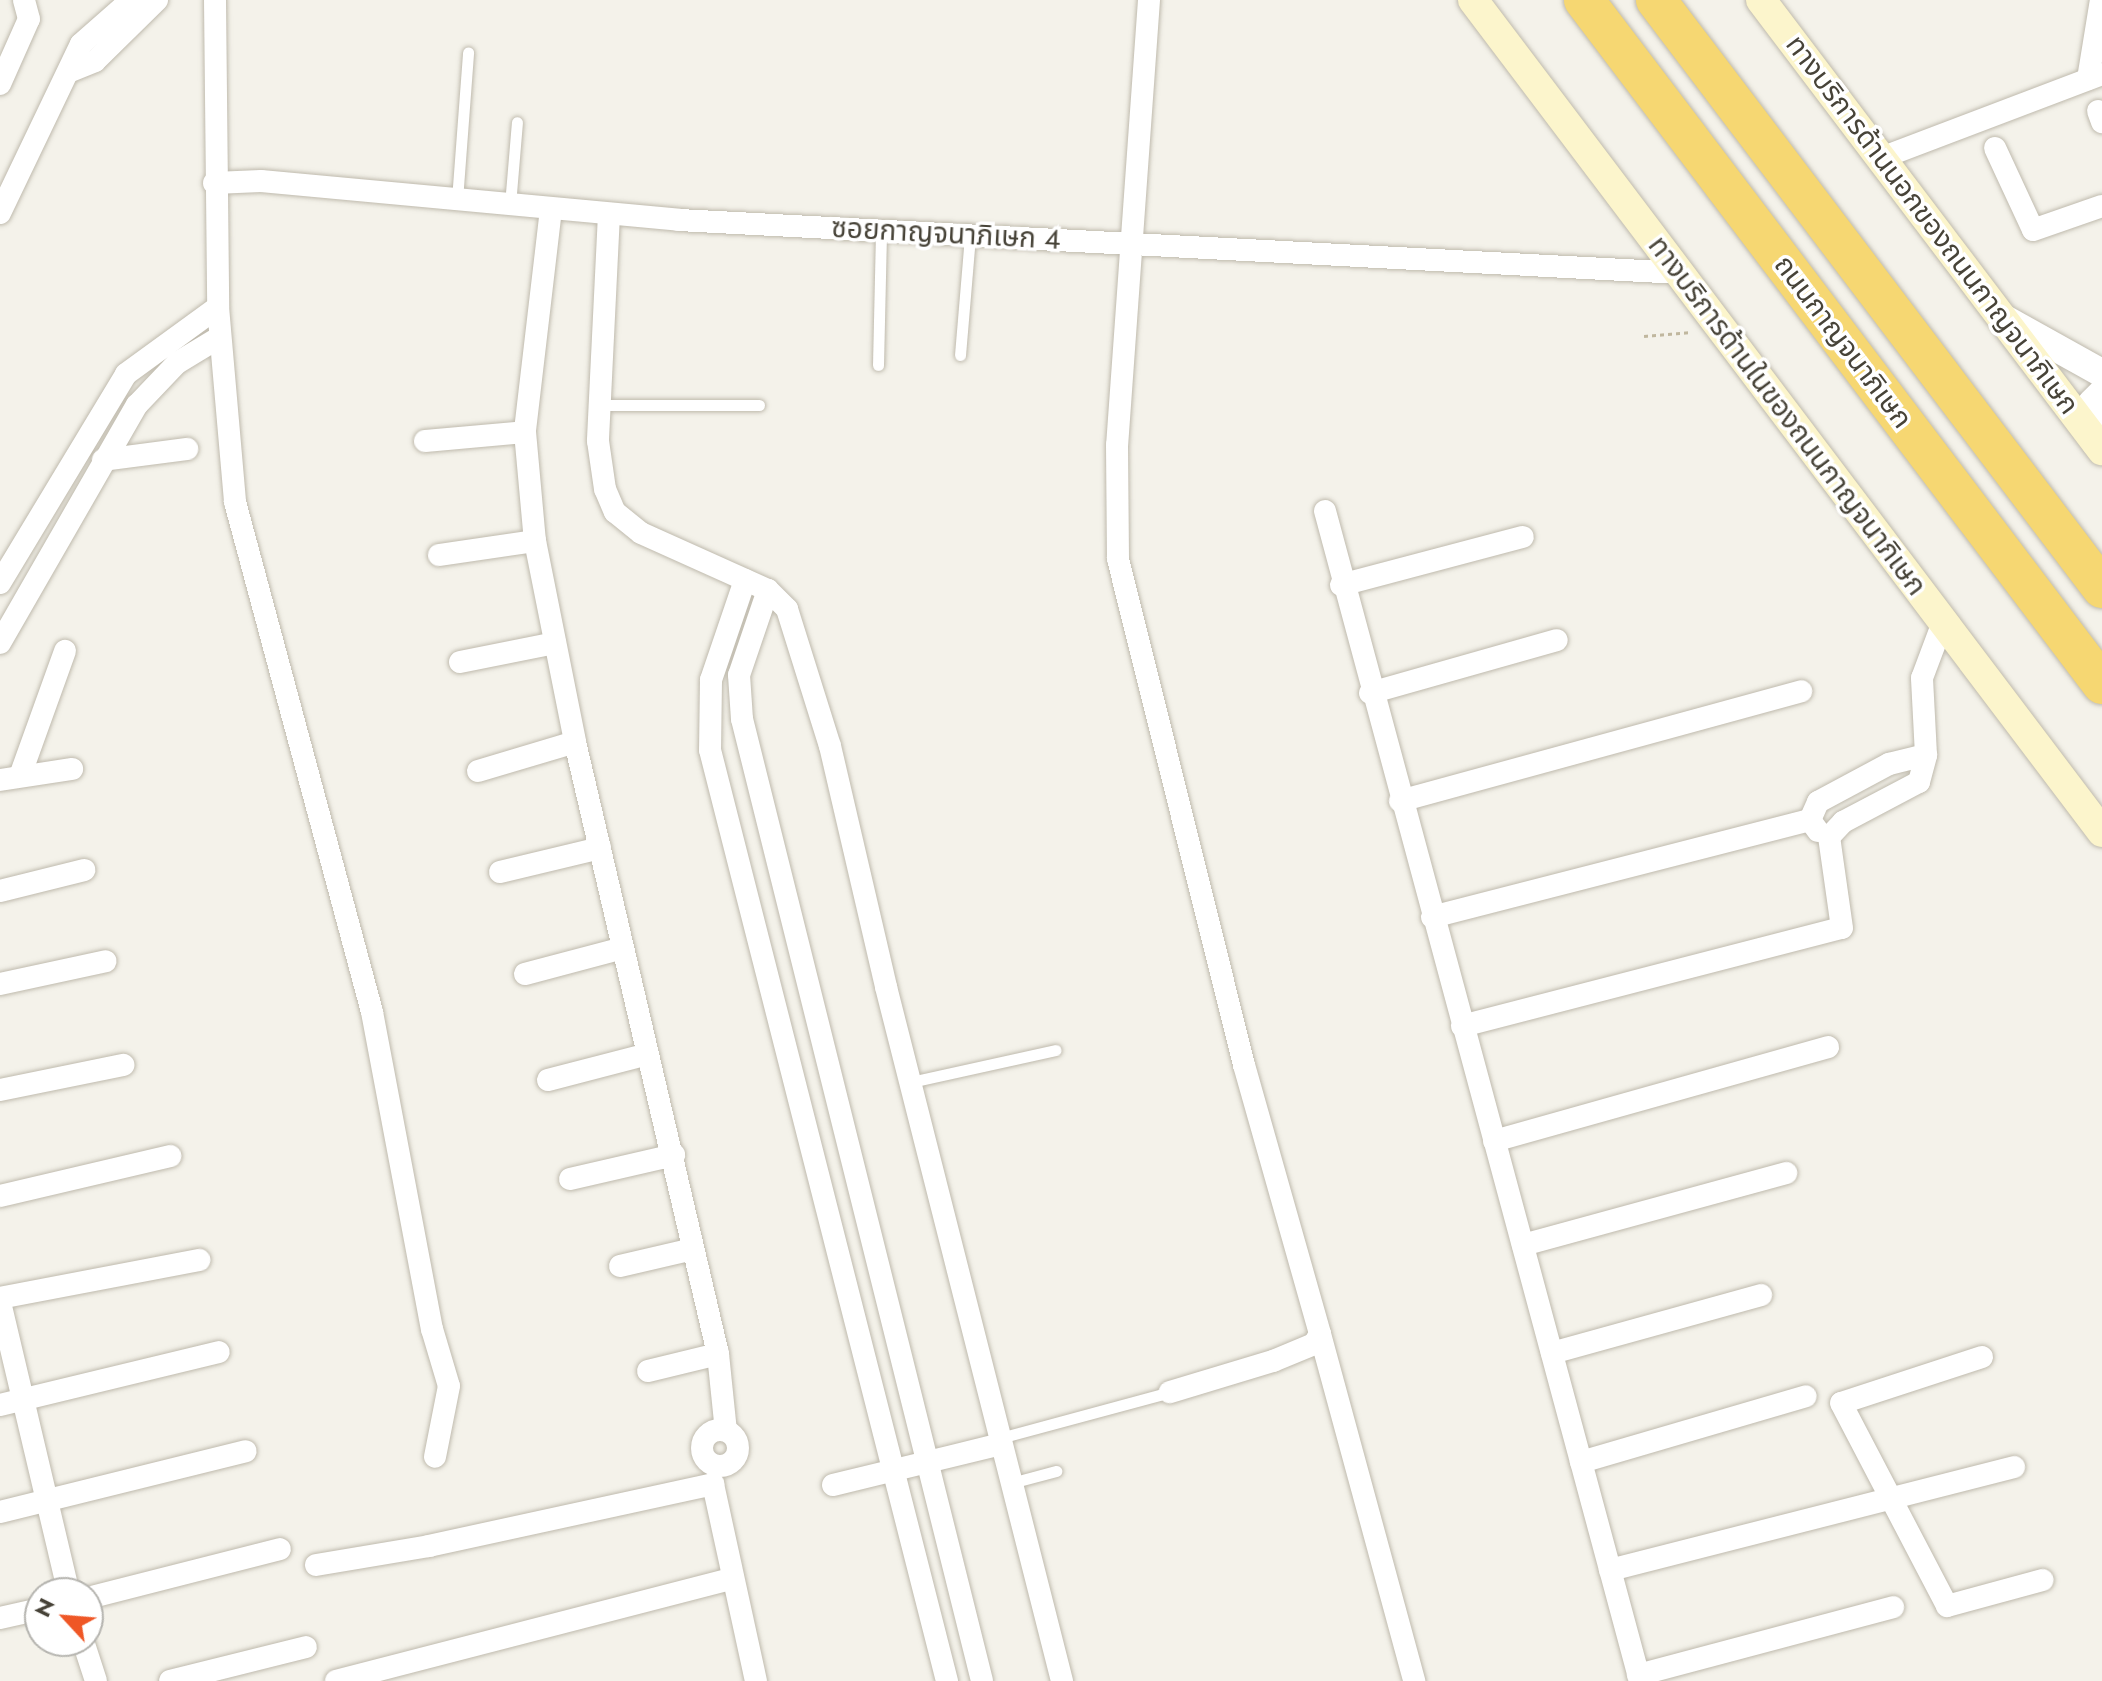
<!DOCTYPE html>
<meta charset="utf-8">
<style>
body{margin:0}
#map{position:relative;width:2102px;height:1681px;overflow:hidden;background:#f4f2ea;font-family:Jost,"Noto Sans Thai",sans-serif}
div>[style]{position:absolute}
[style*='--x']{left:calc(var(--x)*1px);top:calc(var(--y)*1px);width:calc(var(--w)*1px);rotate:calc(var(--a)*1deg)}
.path>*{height:3px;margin-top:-1.5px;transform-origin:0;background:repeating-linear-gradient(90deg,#c0b79e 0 4px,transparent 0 8px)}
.roads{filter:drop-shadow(0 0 2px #bfbaad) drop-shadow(0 0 2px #bfbaad)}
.service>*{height:11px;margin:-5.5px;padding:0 5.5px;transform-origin:5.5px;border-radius:5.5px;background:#fff}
.minor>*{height:22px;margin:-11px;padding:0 11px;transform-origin:11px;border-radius:11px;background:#fff}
.minor>.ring{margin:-11px;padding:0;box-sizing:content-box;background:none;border:22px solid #fff;border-radius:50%}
.tertiary>*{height:28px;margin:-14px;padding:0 14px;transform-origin:14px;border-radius:14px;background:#fff}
.secondary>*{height:30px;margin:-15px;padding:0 15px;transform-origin:15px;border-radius:15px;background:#fcf5cc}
.motorway>*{height:40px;margin:-20px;padding:0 20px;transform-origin:20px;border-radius:20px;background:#f6d772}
span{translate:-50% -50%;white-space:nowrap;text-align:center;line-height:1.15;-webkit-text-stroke:7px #fff;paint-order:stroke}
.street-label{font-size:28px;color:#474338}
.north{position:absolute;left:24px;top:1577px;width:80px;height:80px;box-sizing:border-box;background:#fff;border:2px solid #b5b4af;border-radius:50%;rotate:296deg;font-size:22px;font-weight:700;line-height:32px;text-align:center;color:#474338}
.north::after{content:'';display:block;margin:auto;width:28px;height:36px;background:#ef5726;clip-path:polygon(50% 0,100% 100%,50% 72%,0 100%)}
</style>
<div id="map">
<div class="path">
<div style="--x:1644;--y:336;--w:48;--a:-4.8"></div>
</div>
<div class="roads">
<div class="service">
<div style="--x:457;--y:200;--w:148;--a:-85.7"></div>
<div style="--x:510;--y:205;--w:83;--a:-85.2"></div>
<div style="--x:960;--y:355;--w:120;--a:-85.2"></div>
<div style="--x:878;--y:365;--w:135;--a:-88.7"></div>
<div style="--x:600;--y:405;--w:159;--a:0"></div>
<div style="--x:911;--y:1082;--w:148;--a:-12.5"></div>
<div style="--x:1000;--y:1438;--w:176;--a:-15.1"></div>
<div style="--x:1011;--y:1483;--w:47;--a:-14.9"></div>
</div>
<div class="minor">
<div style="--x:215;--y:0;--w:307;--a:89.4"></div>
<div style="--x:218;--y:307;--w:196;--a:85"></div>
<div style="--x:235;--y:502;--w:528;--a:74.96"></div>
<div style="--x:372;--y:1012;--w:323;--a:79.3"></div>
<div style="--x:432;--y:1329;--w:59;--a:73.4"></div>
<div style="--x:449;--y:1386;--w:72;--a:101.2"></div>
<div style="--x:1149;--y:0;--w:446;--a:94.1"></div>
<div style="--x:1117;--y:445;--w:114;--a:89.5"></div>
<div style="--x:1118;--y:559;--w:521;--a:76.02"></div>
<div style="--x:1244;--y:1065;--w:280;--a:74.2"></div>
<div style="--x:1320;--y:1334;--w:12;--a:121"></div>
<div style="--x:1314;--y:1344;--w:44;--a:157.5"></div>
<div style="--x:1273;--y:1361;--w:108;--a:163.2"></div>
<div style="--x:73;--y:70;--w:24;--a:-22"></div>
<div style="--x:95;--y:61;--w:87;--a:-44.5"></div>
<div style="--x:2088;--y:79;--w:80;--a:-80.7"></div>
<div style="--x:0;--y:84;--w:71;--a:-66"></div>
<div style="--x:29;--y:19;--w:20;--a:-105"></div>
<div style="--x:2098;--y:111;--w:12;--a:70"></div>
<div style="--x:1995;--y:148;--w:90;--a:65.1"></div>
<div style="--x:2033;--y:230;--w:73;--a:-19.2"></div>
<div style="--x:1881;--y:158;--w:236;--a:-20.8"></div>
<div style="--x:214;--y:183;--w:47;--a:-2.4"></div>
<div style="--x:261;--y:181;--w:420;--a:5.3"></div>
<div style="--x:679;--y:220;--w:1002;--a:3.03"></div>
<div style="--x:551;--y:209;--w:225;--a:96.7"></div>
<div style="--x:525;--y:432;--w:109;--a:84.8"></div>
<div style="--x:535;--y:541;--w:205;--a:78.7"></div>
<div style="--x:575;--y:742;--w:628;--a:76.85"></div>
<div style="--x:718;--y:1354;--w:77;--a:84.1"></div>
<div style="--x:0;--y:213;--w:187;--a:-64.4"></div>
<div style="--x:81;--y:44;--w:67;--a:-41.3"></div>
<div style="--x:609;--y:214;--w:227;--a:92.8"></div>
<div style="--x:598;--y:441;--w:49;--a:81.7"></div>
<div style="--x:605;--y:489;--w:25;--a:67"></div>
<div style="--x:615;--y:512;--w:33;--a:39"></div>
<div style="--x:641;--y:533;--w:139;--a:24.2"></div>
<div style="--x:768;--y:590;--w:27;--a:45"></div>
<div style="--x:787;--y:609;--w:144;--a:72.6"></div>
<div style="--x:830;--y:746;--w:247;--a:76.9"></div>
<div style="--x:886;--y:987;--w:716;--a:75.77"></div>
<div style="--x:425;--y:441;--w:100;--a:-5.1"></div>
<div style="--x:103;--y:460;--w:85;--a:-7.5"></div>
<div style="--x:1325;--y:511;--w:1212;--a:74.93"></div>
<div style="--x:439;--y:555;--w:97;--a:-8.3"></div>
<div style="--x:745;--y:580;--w:106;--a:108.8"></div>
<div style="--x:711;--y:680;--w:70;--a:90.8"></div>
<div style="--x:710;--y:750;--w:961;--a:75.72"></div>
<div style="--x:0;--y:583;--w:244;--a:-58.9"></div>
<div style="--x:126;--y:374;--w:114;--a:-36.1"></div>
<div style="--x:1341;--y:585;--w:188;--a:-14.8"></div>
<div style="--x:768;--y:590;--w:90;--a:108.8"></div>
<div style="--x:739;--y:675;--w:44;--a:86.1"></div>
<div style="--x:742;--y:719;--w:991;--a:75.99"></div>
<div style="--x:0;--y:643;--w:275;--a:-60.1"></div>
<div style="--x:137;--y:405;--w:58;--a:-46.4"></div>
<div style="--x:177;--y:363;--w:50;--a:-31.2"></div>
<div style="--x:460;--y:662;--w:97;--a:-11.3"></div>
<div style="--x:1370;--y:693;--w:194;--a:-15.8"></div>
<div style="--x:478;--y:771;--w:101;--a:-16.6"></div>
<div style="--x:20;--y:776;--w:133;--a:-70.2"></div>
<div style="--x:0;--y:780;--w:73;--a:-8.7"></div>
<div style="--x:1400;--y:801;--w:416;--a:-15.3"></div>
<div style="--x:1818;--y:831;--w:14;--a:-126"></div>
<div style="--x:1810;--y:820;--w:20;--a:-66"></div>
<div style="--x:1818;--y:802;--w:81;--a:-28.2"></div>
<div style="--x:1889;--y:764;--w:38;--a:-14"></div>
<div style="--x:1926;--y:755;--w:77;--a:-93"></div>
<div style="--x:1922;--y:678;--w:60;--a:-69.4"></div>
<div style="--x:1829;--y:837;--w:21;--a:-47"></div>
<div style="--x:1843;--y:822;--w:86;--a:-27.8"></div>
<div style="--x:1919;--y:782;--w:28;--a:-75"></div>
<div style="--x:500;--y:872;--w:103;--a:-13.5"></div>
<div style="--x:0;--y:891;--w:87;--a:-14"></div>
<div style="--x:1432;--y:917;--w:390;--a:-14.4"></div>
<div style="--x:525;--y:974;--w:101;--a:-14.9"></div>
<div style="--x:0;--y:984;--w:108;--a:-12.2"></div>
<div style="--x:1462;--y:1026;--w:392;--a:-14.5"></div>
<div style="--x:1842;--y:928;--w:92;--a:-98.1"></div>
<div style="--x:548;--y:1080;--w:103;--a:-14.6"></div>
<div style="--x:0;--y:1090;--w:126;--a:-11.5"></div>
<div style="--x:1494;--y:1141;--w:347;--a:-15.7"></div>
<div style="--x:570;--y:1179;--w:107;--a:-13"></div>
<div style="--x:0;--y:1196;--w:175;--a:-13.2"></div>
<div style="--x:1523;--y:1245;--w:273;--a:-15.3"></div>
<div style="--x:620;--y:1266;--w:75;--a:-13.1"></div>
<div style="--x:0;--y:1298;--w:203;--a:-10.8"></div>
<div style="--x:0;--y:1302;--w:299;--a:76.7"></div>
<div style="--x:1320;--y:1334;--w:360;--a:74.8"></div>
<div style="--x:1552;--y:1353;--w:217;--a:-15.5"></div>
<div style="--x:1982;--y:1357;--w:148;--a:161.9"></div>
<div style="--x:1841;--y:1403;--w:229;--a:62.4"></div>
<div style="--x:1947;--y:1606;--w:99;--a:-15.2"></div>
<div style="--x:648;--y:1371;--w:72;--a:-13.7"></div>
<div style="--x:0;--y:1405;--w:225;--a:-13.6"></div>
<div class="ring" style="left:702px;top:1430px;width:14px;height:14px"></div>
<div style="--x:1581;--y:1462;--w:234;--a:-16.3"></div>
<div style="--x:833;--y:1485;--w:173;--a:-13.7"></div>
<div style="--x:0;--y:1512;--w:253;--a:-13.9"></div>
<div style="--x:316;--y:1565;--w:115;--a:-9.5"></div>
<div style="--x:429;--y:1546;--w:291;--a:-12.3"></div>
<div style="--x:713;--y:1484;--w:202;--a:77.7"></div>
<div style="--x:1610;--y:1570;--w:417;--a:-14.3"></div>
<div style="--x:88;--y:1598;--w:198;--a:-14.3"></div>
<div style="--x:0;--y:1618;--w:41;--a:-12.7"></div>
<div style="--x:83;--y:1641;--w:42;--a:72"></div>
<div style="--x:1638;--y:1675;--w:264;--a:-14.9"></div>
<div style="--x:170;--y:1681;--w:140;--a:-14"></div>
<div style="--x:336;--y:1681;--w:408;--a:-14.5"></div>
</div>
<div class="tertiary">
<div style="--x:2003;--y:318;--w:113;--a:29.1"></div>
<div style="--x:2095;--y:442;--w:39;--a:-94"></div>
<div style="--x:2092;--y:403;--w:14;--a:-45"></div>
</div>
<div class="secondary">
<div style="--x:1473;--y:0;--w:1043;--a:52.91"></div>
<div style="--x:1761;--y:0;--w:565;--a:52.85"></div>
</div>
<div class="motorway">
<div style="--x:1584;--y:0;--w:858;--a:52.86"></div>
<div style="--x:1656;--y:0;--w:738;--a:52.82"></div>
</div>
</div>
<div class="street-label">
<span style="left:1932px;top:225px;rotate:53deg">ทางบริการด้านนอกของถนนกาญจนาภิเษก</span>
<span style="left:946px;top:234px;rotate:3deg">ซอยกาญจนาภิเษก 4</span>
<span style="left:1843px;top:342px;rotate:53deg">ถนนกาญจนาภิเษก</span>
<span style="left:1787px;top:416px;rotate:53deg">ทางบริการด้านในของถนนกาญจนาภิเษก</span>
</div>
<div class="north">N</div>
</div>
